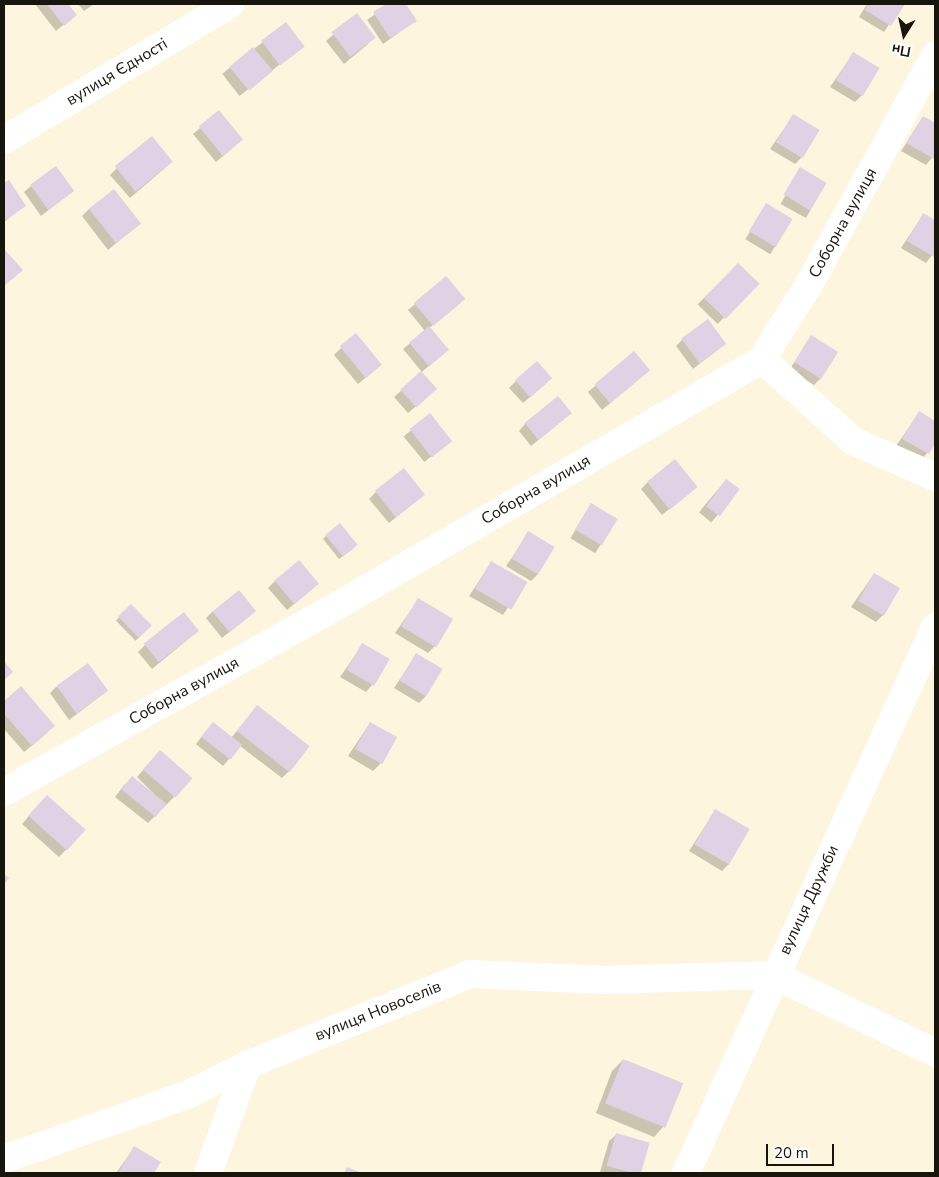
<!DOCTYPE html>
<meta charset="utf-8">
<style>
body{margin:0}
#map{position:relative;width:939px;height:1177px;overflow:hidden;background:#fdf5de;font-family:"Nunito Sans",sans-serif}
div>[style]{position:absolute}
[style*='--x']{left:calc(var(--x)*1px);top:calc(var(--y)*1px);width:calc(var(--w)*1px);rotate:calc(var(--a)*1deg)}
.shadow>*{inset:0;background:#0003;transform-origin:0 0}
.building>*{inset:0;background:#e0d1e4;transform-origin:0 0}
.minor>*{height:28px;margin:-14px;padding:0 14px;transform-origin:14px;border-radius:14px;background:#fff}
.tertiary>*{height:28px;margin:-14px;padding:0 14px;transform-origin:14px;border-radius:14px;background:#fff}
span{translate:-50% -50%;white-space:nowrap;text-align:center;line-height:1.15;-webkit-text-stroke:5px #fff;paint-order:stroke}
.street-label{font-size:16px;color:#18150d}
.frame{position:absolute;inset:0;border:5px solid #18150d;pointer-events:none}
.north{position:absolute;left:879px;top:10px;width:50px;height:50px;-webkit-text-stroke:4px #fff;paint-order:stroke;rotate:190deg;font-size:14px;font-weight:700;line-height:20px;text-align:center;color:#18150d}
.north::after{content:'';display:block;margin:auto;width:18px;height:22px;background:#18150d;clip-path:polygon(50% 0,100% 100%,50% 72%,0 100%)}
.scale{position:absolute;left:766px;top:1144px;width:68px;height:22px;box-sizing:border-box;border:2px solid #18150d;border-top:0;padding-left:6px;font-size:15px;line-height:18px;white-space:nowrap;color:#18150d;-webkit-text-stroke:4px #fff;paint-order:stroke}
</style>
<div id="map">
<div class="shadow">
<div style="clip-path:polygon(35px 4px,66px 4px,75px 15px,56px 31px)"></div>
<div style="clip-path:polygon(78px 4px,94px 4px,84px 11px)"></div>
<div style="clip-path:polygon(389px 4px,404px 4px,415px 21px,383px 44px,367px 20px)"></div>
<div style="clip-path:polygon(867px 4px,903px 4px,884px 32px,859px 17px)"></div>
<div style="clip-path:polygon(356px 15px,368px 44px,344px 64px,326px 41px)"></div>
<div style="left:286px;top:24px;width:28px;height:81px;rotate:52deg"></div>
<div style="clip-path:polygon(853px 54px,862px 95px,855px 102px,830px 87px)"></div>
<div style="clip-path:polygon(793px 116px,802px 157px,795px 164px,770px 149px)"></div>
<div style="clip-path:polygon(923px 118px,935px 125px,935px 154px,926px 165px,901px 151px)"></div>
<div style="clip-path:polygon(200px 128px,242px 140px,216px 162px,193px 134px)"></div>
<div style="clip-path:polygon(117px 168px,165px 168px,130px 198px,110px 175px)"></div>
<div style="left:800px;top:169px;width:29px;height:40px;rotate:29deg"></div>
<div style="clip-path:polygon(9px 182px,24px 206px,4px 222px,4px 185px)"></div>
<div style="clip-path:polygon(31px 186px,73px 191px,41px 216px,24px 192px)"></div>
<div style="left:766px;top:205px;width:29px;height:40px;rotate:31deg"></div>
<div style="clip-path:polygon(89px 209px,139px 224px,108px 250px,82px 216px)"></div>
<div style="clip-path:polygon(923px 215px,935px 222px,935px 251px,926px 263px,901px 248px)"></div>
<div style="left:738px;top:264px;width:28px;height:57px;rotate:45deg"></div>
<div style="clip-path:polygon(446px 278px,457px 306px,429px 328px,447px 350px,422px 372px,403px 349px,425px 331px,408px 310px)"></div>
<div style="clip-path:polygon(812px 337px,821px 378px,814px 385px,789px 370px)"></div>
<div style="clip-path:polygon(683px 339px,725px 344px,693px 369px,676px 346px)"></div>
<div style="clip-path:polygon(341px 348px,374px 371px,358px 384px,334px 355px)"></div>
<div style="clip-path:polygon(649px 370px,602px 410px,588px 392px,595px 386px)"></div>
<div style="clip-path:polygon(421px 373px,428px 396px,408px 413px,394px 397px)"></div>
<div style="clip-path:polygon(516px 381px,544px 385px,523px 403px,509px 388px)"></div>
<div style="clip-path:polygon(919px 413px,935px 423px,935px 442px,921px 461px,896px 446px)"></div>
<div style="left:430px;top:415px;width:33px;height:34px;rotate:51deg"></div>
<div style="clip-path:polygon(564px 419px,531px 446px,519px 431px,525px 424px)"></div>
<div style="left:726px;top:480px;width:16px;height:42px;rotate:40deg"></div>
<div style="clip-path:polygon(648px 482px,696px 487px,662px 515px,641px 489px)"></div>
<div style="clip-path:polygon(376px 492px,416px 501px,389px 523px,369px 499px)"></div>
<div style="left:591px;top:504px;width:29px;height:40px;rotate:31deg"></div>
<div style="clip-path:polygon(529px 533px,538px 574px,531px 581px,506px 566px)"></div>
<div style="clip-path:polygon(326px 536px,354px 548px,339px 559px,323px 539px)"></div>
<div style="clip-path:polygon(491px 563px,525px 582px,503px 615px,469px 596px)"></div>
<div style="clip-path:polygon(874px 574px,883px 615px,876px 622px,851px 607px)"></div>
<div style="clip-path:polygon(275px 581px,317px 584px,287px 610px,268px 588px)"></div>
<div style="clip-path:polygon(418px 600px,435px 646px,428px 653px,395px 633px)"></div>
<div style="left:131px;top:606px;width:28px;height:21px;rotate:46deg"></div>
<div style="clip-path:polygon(213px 611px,247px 618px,222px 638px,206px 618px)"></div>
<div style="clip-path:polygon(198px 631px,152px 669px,138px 652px,145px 645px)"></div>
<div style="clip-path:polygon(363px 644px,372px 685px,366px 692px,340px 677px)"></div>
<div style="clip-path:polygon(416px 655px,426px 696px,419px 703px,394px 688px)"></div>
<div style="clip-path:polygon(56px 687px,107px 691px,69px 720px,50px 693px)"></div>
<div style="clip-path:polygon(21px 688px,47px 733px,24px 752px,4px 729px,4px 703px)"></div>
<div style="clip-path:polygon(257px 707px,289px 771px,282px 778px,240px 746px,223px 766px,196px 744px,206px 731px,231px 738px)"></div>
<div style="clip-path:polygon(370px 723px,380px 764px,373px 771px,348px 756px)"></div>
<div style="clip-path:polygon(154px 758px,174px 797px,148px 823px,115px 797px,125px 784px,158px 798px,137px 777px)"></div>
<div style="clip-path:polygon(40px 803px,85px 830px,59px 857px,22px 824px)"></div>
<div style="clip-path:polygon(715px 811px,729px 864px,722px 871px,689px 851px)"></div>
<div style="clip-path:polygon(623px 1060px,664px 1126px,654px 1137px,596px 1113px,612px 1071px)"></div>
<div style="clip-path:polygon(616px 1135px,648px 1144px,640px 1173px,600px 1172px,609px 1141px)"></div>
<div style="clip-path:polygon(134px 1148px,159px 1162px,153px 1173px,116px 1173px)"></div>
</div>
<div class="building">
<div style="clip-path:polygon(47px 4px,68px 4px,77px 15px,64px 26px)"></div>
<div style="clip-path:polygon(386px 4px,406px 4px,417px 21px,390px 38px,373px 12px)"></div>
<div style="clip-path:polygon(868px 4px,905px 4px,891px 26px,865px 10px)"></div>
<div style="left:357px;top:13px;width:31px;height:32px;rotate:53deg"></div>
<div style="left:286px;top:22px;width:31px;height:31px;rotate:53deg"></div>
<div style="left:253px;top:47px;width:31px;height:31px;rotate:50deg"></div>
<div style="left:853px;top:52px;width:31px;height:33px;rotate:31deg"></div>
<div style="left:219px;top:110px;width:38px;height:26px;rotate:51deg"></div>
<div style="left:793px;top:114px;width:31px;height:33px;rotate:31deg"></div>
<div style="clip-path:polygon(923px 116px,935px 123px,934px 159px,906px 143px)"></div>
<div style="left:152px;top:136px;width:33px;height:48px;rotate:51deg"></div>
<div style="left:56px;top:166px;width:31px;height:32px;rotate:54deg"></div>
<div style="left:800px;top:167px;width:31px;height:32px;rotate:31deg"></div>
<div style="clip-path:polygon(9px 180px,26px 206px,4px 221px,4px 183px)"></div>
<div style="left:114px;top:189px;width:44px;height:32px;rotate:52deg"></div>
<div style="left:766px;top:203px;width:31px;height:33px;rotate:31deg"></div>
<div style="clip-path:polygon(923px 213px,935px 220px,934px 257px,907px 241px)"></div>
<div style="clip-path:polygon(4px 249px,23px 270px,4px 286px)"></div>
<div style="left:738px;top:263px;width:30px;height:49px;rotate:44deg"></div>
<div style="left:446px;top:276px;width:30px;height:42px;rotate:50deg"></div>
<div style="left:708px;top:319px;width:31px;height:33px;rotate:54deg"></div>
<div style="left:429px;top:326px;width:31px;height:26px;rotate:50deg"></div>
<div style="left:356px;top:333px;width:41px;height:21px;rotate:51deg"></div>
<div style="left:811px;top:335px;width:32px;height:32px;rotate:32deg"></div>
<div style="left:634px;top:351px;width:25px;height:52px;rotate:50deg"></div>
<div style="left:537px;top:361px;width:23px;height:29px;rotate:49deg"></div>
<div style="left:421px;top:371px;width:24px;height:28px;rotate:48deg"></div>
<div style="left:558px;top:396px;width:22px;height:43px;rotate:51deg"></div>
<div style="clip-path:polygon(919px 411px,935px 421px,935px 444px,929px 454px,902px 439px)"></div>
<div style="left:430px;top:413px;width:36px;height:26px;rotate:52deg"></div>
<div style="left:675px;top:459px;width:36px;height:36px;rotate:51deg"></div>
<div style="left:404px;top:468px;width:34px;height:37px;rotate:52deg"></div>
<div style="left:726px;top:479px;width:17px;height:34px;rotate:36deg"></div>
<div style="left:591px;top:503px;width:31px;height:31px;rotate:31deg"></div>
<div style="left:340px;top:523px;width:28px;height:19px;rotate:51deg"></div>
<div style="left:528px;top:531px;width:31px;height:32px;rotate:31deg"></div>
<div style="left:299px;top:560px;width:31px;height:32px;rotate:50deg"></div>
<div style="left:491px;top:561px;width:42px;height:32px;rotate:30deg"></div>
<div style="left:874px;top:573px;width:30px;height:32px;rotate:30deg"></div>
<div style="left:239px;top:590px;width:27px;height:34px;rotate:51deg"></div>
<div style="left:418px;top:598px;width:41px;height:33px;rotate:31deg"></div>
<div style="left:131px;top:604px;width:30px;height:18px;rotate:46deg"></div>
<div style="left:184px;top:612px;width:24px;height:51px;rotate:52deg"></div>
<div style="left:362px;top:643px;width:32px;height:31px;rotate:30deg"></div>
<div style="left:416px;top:653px;width:31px;height:32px;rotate:31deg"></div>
<div style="clip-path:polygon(4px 661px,13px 672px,4px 680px)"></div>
<div style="left:88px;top:663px;width:34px;height:39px;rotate:54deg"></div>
<div style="clip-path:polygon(21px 686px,55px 726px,32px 746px,4px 714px,4px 701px)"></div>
<div style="left:257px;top:705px;width:67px;height:33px;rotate:38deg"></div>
<div style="left:213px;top:722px;width:37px;height:19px;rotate:38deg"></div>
<div style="left:370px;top:722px;width:31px;height:31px;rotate:29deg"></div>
<div style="left:160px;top:750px;width:43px;height:26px;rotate:41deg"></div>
<div style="left:132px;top:776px;width:44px;height:17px;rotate:39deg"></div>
<div style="left:47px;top:795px;width:52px;height:28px;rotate:42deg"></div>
<div style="left:715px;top:809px;width:40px;height:41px;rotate:30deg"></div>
<div style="clip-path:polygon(4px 874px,9px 878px,4px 884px)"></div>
<div style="left:623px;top:1059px;width:65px;height:48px;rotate:22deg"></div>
<div style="left:616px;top:1133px;width:35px;height:34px;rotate:16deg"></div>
<div style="clip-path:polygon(134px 1146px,161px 1162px,154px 1173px,118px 1173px)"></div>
<div style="clip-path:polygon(347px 1167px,362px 1173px,344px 1173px)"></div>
</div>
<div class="minor">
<div style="--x:762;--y:359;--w:122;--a:42"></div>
<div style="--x:853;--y:441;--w:90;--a:23.7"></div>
<div style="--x:4;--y:792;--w:385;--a:-29.2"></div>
<div style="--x:340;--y:604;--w:488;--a:-30.1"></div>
<div style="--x:762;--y:359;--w:92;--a:-57.9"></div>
<div style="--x:811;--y:281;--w:258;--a:-61.2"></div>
<div style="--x:4;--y:1159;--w:194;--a:-19.3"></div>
<div style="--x:187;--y:1095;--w:67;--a:-26.6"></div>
<div style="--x:247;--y:1065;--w:241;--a:-22.2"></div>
<div style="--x:470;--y:974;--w:135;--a:2.5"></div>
<div style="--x:605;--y:980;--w:169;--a:-1.7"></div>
<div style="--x:774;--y:975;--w:179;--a:25.8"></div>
<div style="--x:208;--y:1173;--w:115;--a:-70.1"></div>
<div style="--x:686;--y:1173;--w:600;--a:-65.48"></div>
</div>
<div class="tertiary">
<div style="--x:4;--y:140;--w:264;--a:-31"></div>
</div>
<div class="street-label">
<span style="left:117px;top:72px;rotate:-31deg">вулиця Єдності</span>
<span style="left:843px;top:223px;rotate:-61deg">Соборна вулиця</span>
<span style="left:536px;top:490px;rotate:-30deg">Соборна вулиця</span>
<span style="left:184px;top:691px;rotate:-29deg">Соборна вулиця</span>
<span style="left:809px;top:900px;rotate:-65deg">вулиця Дружби</span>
<span style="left:378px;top:1011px;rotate:-22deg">вулиця Новоселів</span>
</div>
<div class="frame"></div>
<div class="north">Пн</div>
<div class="scale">20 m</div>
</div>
